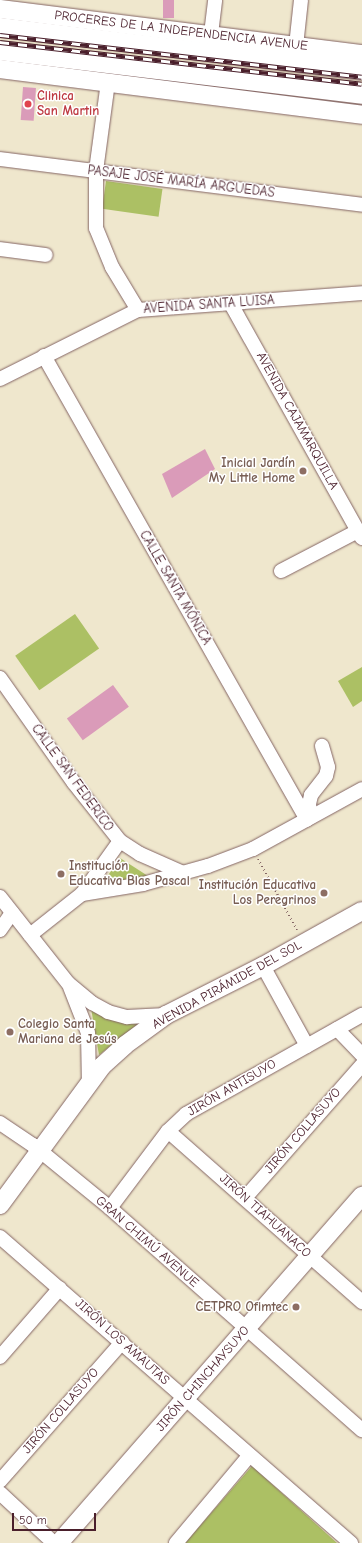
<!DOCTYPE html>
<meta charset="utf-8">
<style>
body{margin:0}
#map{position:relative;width:362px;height:1543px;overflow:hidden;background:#efe7cd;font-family:"Comic Neue",sans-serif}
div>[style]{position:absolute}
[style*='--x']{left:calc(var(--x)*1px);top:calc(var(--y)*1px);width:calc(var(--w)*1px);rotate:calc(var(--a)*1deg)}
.green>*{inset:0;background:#acc064;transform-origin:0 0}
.building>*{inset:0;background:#da9bb9;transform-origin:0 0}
.path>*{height:2px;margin-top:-1px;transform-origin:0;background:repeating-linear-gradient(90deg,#846564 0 1px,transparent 0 4px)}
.roads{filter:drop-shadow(0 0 1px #846564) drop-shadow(0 0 1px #846564)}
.minor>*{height:14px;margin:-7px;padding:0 7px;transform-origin:7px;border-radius:7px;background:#fff}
.major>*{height:18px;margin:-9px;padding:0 9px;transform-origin:9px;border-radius:9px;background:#fff}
.rail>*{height:4.5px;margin-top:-2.25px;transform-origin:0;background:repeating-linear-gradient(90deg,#fff 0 9px,#4a1f2b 0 18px);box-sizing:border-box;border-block:1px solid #4a1f2b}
.dots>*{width:11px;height:11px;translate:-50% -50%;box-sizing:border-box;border:2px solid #fff;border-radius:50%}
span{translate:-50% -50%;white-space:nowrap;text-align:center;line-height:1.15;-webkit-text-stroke:3px #fff;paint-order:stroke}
.street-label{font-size:13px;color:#4a1f2b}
.health-label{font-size:13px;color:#be3a42;font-weight:700}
.left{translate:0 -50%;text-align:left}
.education-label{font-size:13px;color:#785e54;font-weight:700}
.right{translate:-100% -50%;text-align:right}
.scale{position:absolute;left:12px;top:1513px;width:84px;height:18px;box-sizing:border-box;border:2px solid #4a1f2b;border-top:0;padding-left:5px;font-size:12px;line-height:14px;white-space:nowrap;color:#4a1f2b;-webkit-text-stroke:3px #fff;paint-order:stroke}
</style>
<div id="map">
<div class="green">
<div style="left:106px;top:181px;width:57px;height:28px;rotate:8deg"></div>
<div style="left:75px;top:614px;width:42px;height:73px;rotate:55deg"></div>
<div style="clip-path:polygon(362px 667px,362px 701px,353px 707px,338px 681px)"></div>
<div style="clip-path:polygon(120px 858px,148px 876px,100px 887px)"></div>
<div style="clip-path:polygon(91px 1008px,139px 1023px,99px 1055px)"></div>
<div style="clip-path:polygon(252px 1466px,337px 1543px,185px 1543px)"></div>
</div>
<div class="building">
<div style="left:163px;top:0;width:11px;height:18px"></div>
<div style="left:23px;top:87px;width:13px;height:33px;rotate:4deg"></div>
<div style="clip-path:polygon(205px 449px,215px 469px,172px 498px,162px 474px)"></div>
<div style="left:113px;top:685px;width:27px;height:57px;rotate:54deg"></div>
</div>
<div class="path">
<div style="--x:258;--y:859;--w:81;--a:61.2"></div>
</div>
<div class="roads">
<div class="minor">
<div style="--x:211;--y:34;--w:34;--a:-83"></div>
<div style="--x:296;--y:46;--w:46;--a:-83.8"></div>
<div style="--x:108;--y:82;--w:90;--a:97.7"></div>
<div style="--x:96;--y:171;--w:57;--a:90"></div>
<div style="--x:96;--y:228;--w:42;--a:67.7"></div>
<div style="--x:112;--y:267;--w:50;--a:58.8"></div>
<div style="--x:0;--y:159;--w:365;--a:7.2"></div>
<div style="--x:0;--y:249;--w:46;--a:7.4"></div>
<div style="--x:231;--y:304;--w:268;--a:60.8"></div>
<div style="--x:44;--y:356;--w:533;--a:60.45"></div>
<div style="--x:0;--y:379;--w:154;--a:-26.6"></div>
<div style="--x:138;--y:310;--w:225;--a:-4.3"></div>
<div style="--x:281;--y:571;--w:87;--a:-27.5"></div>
<div style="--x:0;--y:678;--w:128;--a:54.8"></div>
<div style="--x:74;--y:783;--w:74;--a:51.6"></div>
<div style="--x:120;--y:841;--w:24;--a:33"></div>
<div style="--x:140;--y:854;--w:45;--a:23.7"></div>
<div style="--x:311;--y:817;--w:13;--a:-99"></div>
<div style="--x:309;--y:804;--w:9;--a:-77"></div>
<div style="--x:311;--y:795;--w:24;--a:-52"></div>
<div style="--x:326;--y:776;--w:9;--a:-77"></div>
<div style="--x:328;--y:767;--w:22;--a:-106"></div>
<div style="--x:82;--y:894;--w:65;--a:-54.4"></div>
<div style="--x:0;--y:897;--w:110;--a:51.7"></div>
<div style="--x:68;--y:983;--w:31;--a:40"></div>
<div style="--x:92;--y:1003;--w:18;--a:29"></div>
<div style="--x:108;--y:1012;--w:20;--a:15"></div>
<div style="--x:127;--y:1017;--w:39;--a:-3"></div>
<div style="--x:0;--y:930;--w:21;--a:-55"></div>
<div style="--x:30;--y:935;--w:66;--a:-38.3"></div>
<div style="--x:82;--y:894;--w:62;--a:-9.3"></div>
<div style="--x:143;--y:884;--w:67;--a:-15.5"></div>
<div style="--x:208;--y:866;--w:48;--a:-20.7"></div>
<div style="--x:253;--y:849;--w:124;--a:-28.8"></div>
<div style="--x:263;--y:966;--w:91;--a:61.2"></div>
<div style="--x:70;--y:987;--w:49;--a:68.6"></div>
<div style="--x:88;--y:1033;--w:50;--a:88.9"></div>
<div style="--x:337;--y:1029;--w:36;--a:46"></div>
<div style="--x:0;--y:1123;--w:40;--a:34"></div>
<div style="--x:33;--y:1145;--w:99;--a:39.3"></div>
<div style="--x:110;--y:1208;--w:336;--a:41.4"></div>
<div style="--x:168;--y:1131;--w:259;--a:41.4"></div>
<div style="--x:245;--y:1198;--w:177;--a:-48.7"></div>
<div style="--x:110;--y:1208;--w:96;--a:-53"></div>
<div style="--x:168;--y:1131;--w:25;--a:-43"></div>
<div style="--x:186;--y:1114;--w:202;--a:-29.4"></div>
<div style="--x:0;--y:1237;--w:466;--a:41.1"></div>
<div style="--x:0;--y:1357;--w:91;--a:-49"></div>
<div style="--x:0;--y:1481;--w:185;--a:-48.7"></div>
<div style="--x:0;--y:1493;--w:74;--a:42.8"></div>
<div style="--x:176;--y:1543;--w:114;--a:-50"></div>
</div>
<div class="major">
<div style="--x:0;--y:9;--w:365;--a:7.1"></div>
<div style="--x:0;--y:27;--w:365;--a:6.9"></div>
<div style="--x:0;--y:51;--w:365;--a:6.9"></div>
<div style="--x:0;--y:69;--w:365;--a:7.2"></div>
<div style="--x:0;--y:1205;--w:172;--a:-53.7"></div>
<div style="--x:102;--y:1066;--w:31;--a:-42"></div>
<div style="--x:125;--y:1045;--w:51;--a:-36.2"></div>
<div style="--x:166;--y:1015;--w:109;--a:-26.8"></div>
<div style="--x:263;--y:966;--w:113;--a:-29.1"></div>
<div style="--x:59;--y:1543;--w:461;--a:-48.9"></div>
</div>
</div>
<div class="rail">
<div style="--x:0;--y:35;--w:364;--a:6.6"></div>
<div style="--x:0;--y:42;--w:364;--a:6.6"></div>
</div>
<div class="dots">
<div style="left:28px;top:104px;background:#e0444e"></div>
<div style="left:303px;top:471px;background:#8d6e63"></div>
<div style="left:61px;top:874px;background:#8d6e63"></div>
<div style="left:324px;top:893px;background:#8d6e63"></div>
<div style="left:10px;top:1032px;background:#8d6e63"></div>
<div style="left:296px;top:1307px;background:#8d6e63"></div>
</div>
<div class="street-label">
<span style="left:181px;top:31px;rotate:7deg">PROCERES DE LA INDEPENDENCIA AVENUE</span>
<span style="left:181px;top:182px;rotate:7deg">PASAJE JOSÉ MARÍA ARGUEDAS</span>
<span style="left:209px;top:305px;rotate:-4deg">AVENIDA SANTA LUISA</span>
<span style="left:297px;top:421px;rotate:61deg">AVENIDA CAJAMARQUILLA</span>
<span style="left:175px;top:588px;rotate:60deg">CALLE SANTA MÓNICA</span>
<span style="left:72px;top:778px;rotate:54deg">CALLE SAN FEDERICO</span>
<span style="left:227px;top:985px;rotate:-29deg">AVENIDA PIRÁMIDE DEL SOL</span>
<span style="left:232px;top:1088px;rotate:-30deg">JIRÓN ANTISUYO</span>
<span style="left:303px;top:1131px;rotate:-49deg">JIRÓN COLLASUYO</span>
<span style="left:265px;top:1216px;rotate:42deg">JIRÓN TIAHUANACO</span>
<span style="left:147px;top:1242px;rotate:41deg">GRAN CHIMÚ AVENUE</span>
<span style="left:122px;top:1342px;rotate:42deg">JIRÓN LOS AMAUTAS</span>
<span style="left:203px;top:1379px;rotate:-49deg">JIRÓN CHINCHAYSUYO</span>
<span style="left:61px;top:1411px;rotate:-49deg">JIRÓN COLLASUYO</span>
</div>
<div class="health-label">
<span class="left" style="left:37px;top:104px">Clinica<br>San Martin</span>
</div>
<div class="education-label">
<span class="right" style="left:295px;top:471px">Inicial Jardín<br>My Little Home</span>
<span class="left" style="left:69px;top:874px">Institución<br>Educativa Blas Pascal</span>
<span class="right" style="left:316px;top:893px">Institución Educativa<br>Los Peregrinos</span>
<span class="left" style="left:18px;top:1032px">Colegio Santa<br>Mariana de Jesús</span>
<span class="right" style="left:288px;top:1307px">CETPRO Ofimtec</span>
</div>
<div class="scale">50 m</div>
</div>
